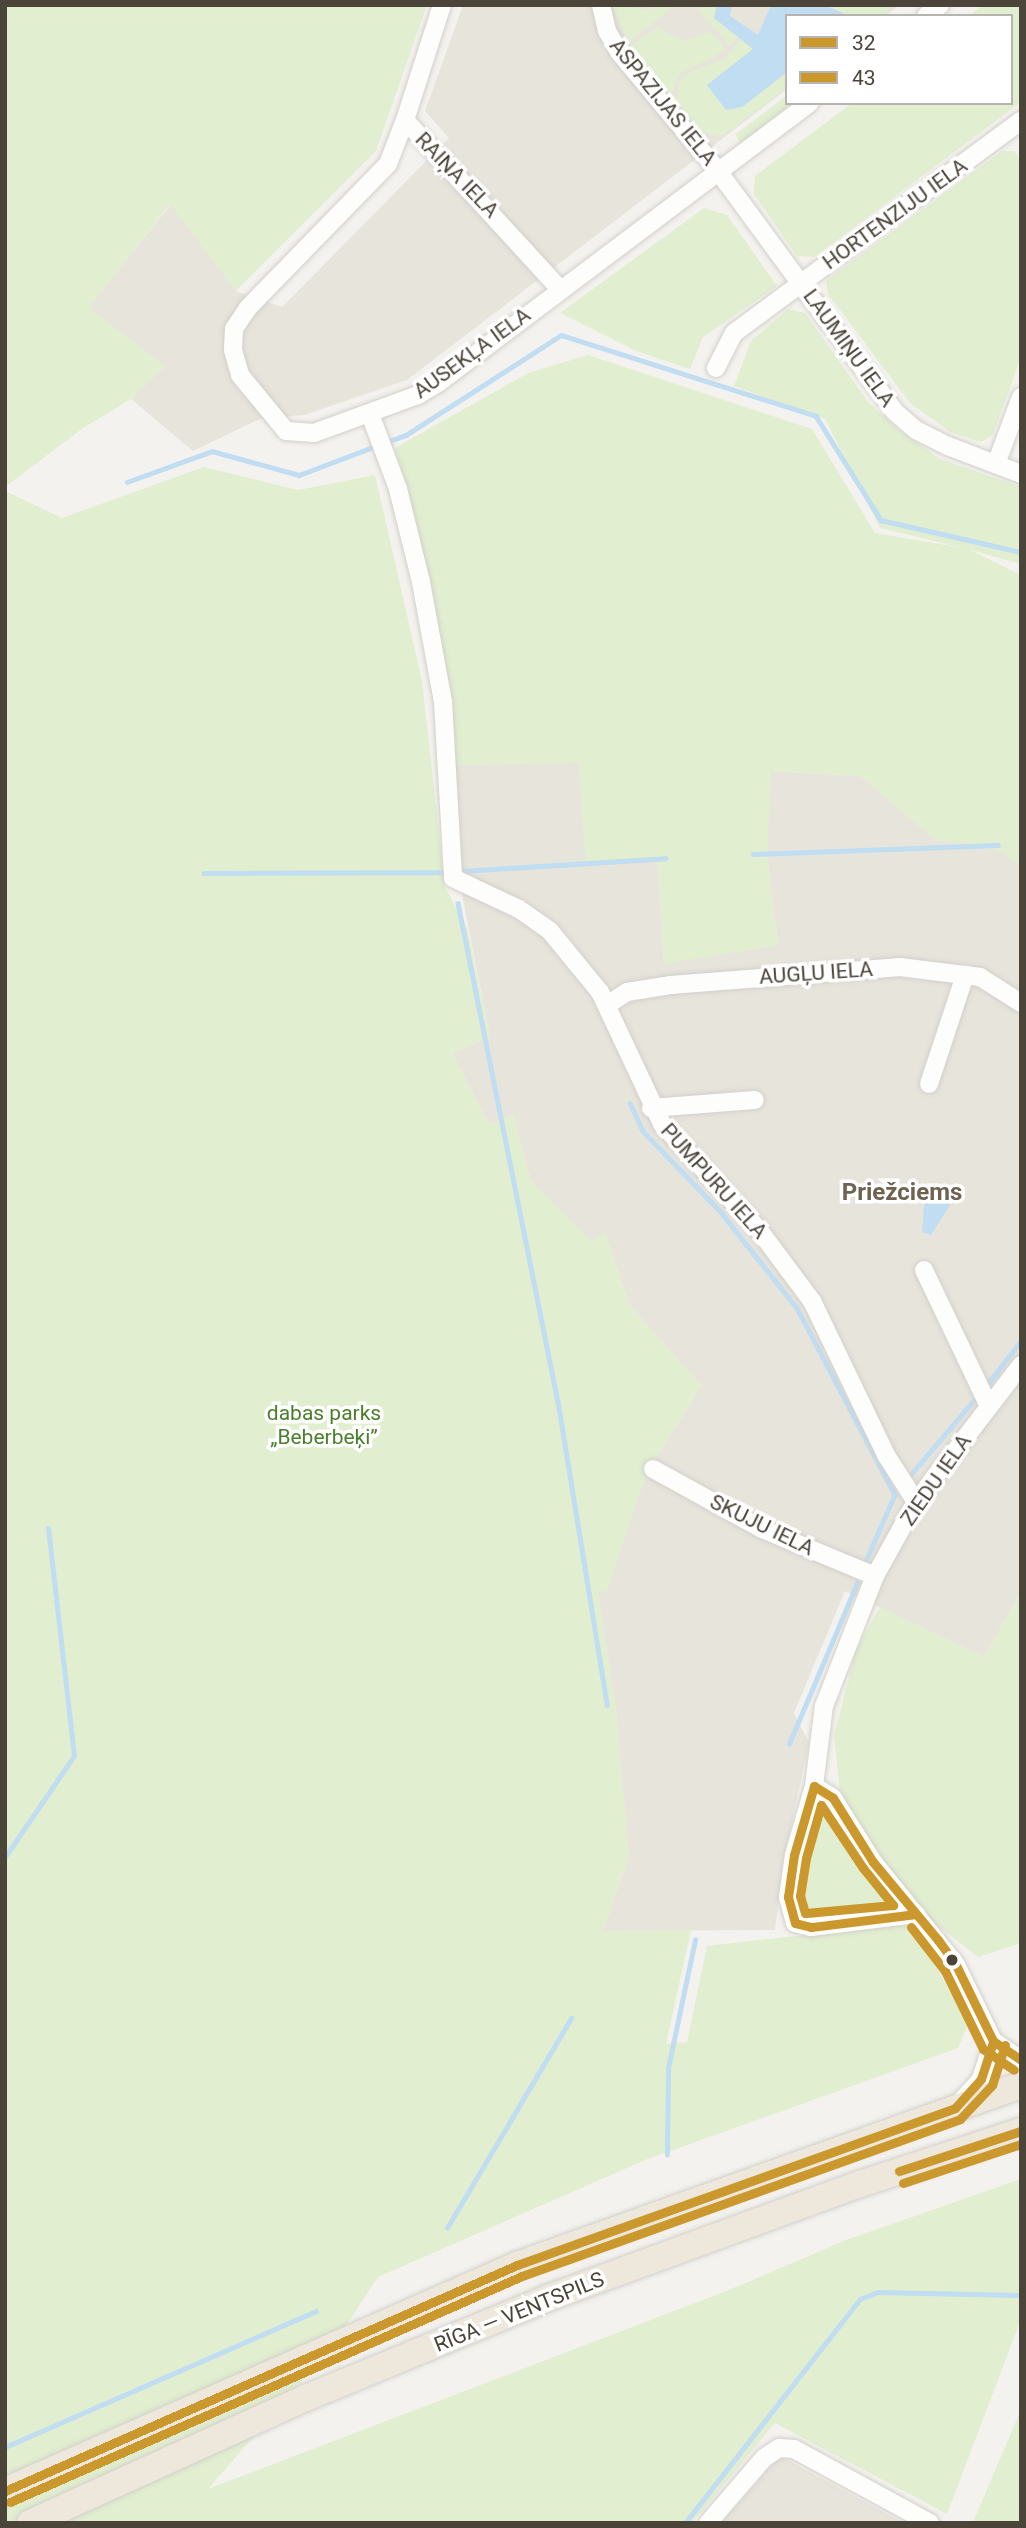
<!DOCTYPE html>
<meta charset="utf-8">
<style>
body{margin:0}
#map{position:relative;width:1026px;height:2528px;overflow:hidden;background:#f4f2ee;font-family:Roboto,sans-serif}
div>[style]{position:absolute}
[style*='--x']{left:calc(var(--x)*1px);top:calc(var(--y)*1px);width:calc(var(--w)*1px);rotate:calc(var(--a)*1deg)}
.residential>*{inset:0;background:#e7e4dc}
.green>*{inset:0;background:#e1eecf}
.water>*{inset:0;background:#c0ddf1}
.stream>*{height:4.5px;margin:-2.25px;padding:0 2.25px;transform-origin:2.25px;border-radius:2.25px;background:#c0ddf1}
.roads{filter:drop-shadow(0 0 2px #d2d0cb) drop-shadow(0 0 2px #d2d0cb)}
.minor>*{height:18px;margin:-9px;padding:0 9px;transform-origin:9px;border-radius:9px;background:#fdfdfc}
.highway>*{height:26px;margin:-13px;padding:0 13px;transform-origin:13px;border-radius:13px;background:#ede8db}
.bus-1>*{height:9px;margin:-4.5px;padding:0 4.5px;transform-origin:4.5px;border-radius:4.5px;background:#ca982c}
.bus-2>*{height:9px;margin:-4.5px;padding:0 4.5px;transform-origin:4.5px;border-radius:4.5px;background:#ca982c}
.dots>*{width:19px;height:19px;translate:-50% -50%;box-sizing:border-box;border:4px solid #fff;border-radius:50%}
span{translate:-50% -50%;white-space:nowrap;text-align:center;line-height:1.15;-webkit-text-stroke:7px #fff;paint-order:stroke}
.street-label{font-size:21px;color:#4b4439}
.park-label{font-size:21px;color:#4a7f2a}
.quarter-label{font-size:24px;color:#6e6250;font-weight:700}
.frame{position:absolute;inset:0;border:7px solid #4b4439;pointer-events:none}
.legend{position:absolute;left:785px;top:14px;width:228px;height:91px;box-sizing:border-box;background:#fff;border:2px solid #b7b4b0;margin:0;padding:9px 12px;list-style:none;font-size:21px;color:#4b4439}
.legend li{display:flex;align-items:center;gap:14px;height:35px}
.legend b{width:35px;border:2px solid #b7b4b0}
</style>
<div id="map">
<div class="residential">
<div style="clip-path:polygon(463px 5px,899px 5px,885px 16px,786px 16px,786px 90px,407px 380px,304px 415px,262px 418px,193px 451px,131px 399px,165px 366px,88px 308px,171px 204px,236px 291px,282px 307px,449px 138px,425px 111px)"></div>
<div style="clip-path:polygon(579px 762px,586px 861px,657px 860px,664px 963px,778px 945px,767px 856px,770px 771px,860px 776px,936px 840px,973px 844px,974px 849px,996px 849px,1021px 865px,1021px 1592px,984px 1657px,845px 1591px,794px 1713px,809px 1743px,784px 1858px,775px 1930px,603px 1931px,629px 1857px,616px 1711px,598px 1592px,607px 1590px,646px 1474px,701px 1386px,629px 1304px,605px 1233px,591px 1242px,531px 1181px,513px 1115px,489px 1124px,452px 1053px,490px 1037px,457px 869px,454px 765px)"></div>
<div style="clip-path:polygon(780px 2456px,904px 2523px,721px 2523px)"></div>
</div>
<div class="green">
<div style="clip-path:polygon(5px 5px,427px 5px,376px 151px,236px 291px,170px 204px,89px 308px,165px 366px,131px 399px,83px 428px,5px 487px)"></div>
<div style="clip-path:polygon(612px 5px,650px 10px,652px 5px,669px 5px,670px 10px,628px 43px)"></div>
<div style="clip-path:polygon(702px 5px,717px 5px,715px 18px,738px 37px,730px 46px,699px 11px)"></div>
<div style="clip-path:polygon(825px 5px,892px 5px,885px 16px,849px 16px)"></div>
<div style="clip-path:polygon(983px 5px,1021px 5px,1021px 102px,814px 257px,797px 256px,754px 194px,755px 176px,852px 103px,1010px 103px,1010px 16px,969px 16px)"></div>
<div style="clip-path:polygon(657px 27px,683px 41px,711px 32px,727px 50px,679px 74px,671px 96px,630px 46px)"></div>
<div style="clip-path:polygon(741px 39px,753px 49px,750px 55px,707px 85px,742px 107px,786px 73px,786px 89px,723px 136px,700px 132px,677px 101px,679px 83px,688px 73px,724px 59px)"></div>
<div style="clip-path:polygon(786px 96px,786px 103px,795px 103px,740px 144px,736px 134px)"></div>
<div style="clip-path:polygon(1002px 151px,1014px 151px,1021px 161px,1021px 357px,993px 435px,981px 442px,950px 432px,910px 403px,828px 294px,826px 281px)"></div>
<div style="clip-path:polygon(704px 208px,727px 215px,777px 286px,703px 337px,690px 369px,636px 351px,560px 313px)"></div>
<div style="clip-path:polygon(788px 309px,805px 313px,868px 402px,899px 430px,940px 459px,1021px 487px,1021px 564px,968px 549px,1021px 575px,1021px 865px,996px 849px,973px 849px,973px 844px,936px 840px,860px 776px,771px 771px,767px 856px,778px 945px,664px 964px,657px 860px,586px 862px,578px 763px,454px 765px,430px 581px,395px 448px,528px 373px,588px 355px,812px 429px,875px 533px,963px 548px,880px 528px,825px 419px,734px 386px,751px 341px)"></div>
<div style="clip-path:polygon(204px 467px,298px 490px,375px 475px,422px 681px,445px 887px,468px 930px,490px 1037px,452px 1053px,489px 1124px,513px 1115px,531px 1181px,591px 1241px,605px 1232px,629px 1304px,701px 1386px,646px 1474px,607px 1591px,598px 1592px,616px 1711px,629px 1857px,603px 1931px,691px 1930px,666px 2044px,687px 2042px,707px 1946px,912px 1923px,968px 2024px,958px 2048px,645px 2160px,378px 2277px,333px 2345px,208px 2489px,729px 2290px,846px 2240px,1021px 2179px,1021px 2319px,947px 2514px,775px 2423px,692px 2523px,5px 2523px,5px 491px,62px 518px)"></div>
<div style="clip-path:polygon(1021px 1592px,1021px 1943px,978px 1957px,918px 1910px,874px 1848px,840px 1791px,834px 1736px,856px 1650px,880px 1607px,984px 1657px)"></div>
<div style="clip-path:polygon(825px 1806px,897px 1910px,813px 1914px,801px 1896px,807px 1853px)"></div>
<div style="clip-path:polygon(1020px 2412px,1021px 2523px,974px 2523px,973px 2522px)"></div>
</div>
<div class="water">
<div style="clip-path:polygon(717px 5px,732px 5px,730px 16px,758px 35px,771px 5px,825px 5px,849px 16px,786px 16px,786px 73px,742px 107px,726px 110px,707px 85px,753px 49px,714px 18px)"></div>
<div style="clip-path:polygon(941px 1187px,950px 1194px,950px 1205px,931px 1235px,922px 1232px,925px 1194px)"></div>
</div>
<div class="stream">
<div style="--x:389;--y:441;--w:18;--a:-19"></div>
<div style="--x:406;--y:435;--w:184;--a:-32.8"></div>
<div style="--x:561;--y:335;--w:268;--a:17.6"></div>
<div style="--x:816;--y:416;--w:123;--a:58"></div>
<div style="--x:881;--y:520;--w:144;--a:12.9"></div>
<div style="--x:127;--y:482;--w:90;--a:-20"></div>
<div style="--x:212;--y:451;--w:90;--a:15.4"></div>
<div style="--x:299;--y:475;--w:79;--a:-20.7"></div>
<div style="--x:753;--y:854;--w:245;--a:-2.1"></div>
<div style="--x:462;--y:871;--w:204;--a:-3.6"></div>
<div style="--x:204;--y:873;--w:240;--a:-0.2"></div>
<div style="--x:458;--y:903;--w:514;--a:78.67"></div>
<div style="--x:559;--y:1407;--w:302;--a:80.8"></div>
<div style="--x:630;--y:1103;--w:31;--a:65"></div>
<div style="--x:643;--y:1131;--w:111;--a:46.1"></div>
<div style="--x:720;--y:1211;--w:124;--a:51.6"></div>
<div style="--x:797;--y:1308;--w:211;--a:62.3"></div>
<div style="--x:895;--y:1495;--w:70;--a:113.6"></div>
<div style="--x:985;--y:1387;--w:58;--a:-52"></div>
<div style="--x:912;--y:1473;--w:94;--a:-49.7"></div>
<div style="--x:789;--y:1744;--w:175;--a:-67.1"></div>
<div style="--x:5;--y:1857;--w:122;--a:-55.7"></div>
<div style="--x:74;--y:1756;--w:229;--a:-96.5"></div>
<div style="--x:667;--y:2155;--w:87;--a:-89.3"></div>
<div style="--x:668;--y:2068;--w:131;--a:-78.1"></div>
<div style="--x:447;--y:2228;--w:244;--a:-59.4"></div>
<div style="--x:5;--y:2447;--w:339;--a:-23.6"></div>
<div style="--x:685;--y:2523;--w:284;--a:-52"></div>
<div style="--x:860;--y:2299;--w:19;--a:-21"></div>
<div style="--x:878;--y:2292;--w:143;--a:1.2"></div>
</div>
<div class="roads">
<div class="minor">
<div style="--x:442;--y:5;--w:121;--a:107.8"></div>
<div style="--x:405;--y:120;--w:229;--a:47.5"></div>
<div style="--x:601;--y:5;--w:27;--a:77"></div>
<div style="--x:607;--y:31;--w:24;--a:60"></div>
<div style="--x:619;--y:52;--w:155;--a:50.2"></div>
<div style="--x:718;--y:171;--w:298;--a:53.7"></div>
<div style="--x:894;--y:411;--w:29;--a:41"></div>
<div style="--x:916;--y:430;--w:36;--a:27"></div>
<div style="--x:948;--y:446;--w:78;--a:21"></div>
<div style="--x:926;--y:16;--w:18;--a:-38"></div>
<div style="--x:405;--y:120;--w:47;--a:111.1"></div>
<div style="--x:388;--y:164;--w:201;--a:134.2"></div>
<div style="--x:248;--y:308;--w:25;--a:124"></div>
<div style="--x:234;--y:329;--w:21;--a:93"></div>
<div style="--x:233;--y:350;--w:26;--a:74"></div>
<div style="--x:240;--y:375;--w:72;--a:50.6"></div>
<div style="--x:286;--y:431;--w:28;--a:4"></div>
<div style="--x:314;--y:433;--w:111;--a:-20.1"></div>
<div style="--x:418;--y:395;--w:23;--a:-31"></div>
<div style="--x:438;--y:383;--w:465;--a:-37"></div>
<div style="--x:716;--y:368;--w:39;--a:-63"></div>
<div style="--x:734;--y:333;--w:357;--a:-36.5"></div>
<div style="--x:370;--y:414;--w:80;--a:69.5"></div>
<div style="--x:398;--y:489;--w:96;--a:76.1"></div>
<div style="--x:421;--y:582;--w:122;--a:79.6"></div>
<div style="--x:443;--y:702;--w:176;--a:86.7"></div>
<div style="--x:453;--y:878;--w:73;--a:25.2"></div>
<div style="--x:519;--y:909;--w:38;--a:35"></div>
<div style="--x:550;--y:931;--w:79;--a:50.7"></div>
<div style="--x:600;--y:992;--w:146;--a:64.8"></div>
<div style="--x:662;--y:1124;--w:144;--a:47.5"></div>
<div style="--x:759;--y:1230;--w:89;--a:53.3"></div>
<div style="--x:812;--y:1301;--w:171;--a:64.3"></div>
<div style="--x:886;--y:1455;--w:56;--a:57.4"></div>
<div style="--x:996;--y:464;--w:72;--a:-69.5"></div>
<div style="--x:607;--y:1005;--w:24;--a:-33"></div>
<div style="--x:627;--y:992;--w:45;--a:-9"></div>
<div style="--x:671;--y:985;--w:230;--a:-4.5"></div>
<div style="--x:900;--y:967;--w:81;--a:7.1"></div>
<div style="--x:980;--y:977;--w:49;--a:32.4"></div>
<div style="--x:929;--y:1084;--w:115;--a:-71.7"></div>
<div style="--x:651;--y:1108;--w:104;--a:-4.4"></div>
<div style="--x:924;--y:1270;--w:151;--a:64.5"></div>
<div style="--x:653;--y:1469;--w:124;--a:28.8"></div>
<div style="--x:762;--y:1529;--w:122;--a:22.6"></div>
<div style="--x:814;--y:1786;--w:22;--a:32"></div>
<div style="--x:833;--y:1798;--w:75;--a:58"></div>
<div style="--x:873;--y:1862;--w:132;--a:51.1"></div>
<div style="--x:956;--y:1965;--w:85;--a:64"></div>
<div style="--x:993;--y:2041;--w:34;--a:34"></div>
<div style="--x:916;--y:1914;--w:106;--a:172.9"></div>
<div style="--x:811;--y:1927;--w:16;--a:-166"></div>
<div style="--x:795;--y:1923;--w:27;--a:-105"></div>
<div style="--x:788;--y:1897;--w:42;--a:-81.9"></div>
<div style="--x:794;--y:1855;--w:72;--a:-73.8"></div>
<div style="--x:814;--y:1786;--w:81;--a:-82.9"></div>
<div style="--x:824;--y:1706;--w:140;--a:-68.6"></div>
<div style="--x:875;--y:1576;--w:85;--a:-61"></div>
<div style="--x:916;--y:1502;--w:173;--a:-52.5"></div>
<div style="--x:956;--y:2107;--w:38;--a:-48"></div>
<div style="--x:981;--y:2079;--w:40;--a:-72"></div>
<div style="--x:708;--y:2523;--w:86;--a:-49.3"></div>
<div style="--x:764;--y:2458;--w:18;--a:-34"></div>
<div style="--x:779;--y:2448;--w:15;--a:4"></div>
<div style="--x:794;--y:2449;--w:155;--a:28.6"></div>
</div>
<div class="highway">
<div style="--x:5;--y:2491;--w:560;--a:-23.82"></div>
<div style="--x:517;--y:2265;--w:535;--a:-19.65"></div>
<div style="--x:30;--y:2523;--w:305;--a:-24.4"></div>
<div style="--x:308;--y:2397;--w:260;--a:-22.4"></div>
<div style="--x:548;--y:2298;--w:332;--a:-20.1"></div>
<div style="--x:860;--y:2184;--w:169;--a:-18.2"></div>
</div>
</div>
<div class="bus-1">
<div style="--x:916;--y:1914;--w:106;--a:172.9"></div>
<div style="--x:811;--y:1927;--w:16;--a:-166"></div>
<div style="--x:795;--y:1923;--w:27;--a:-105"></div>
<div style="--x:788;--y:1897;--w:42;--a:-81.9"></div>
<div style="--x:794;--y:1855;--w:72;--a:-73.8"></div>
<div style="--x:814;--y:1786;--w:22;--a:32"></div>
<div style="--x:833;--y:1798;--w:75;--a:58"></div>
<div style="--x:873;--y:1862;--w:102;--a:50.2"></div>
<div style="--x:938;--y:1940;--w:31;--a:54"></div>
<div style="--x:956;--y:1965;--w:85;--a:64"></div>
<div style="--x:993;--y:2041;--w:34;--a:34"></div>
<div style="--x:899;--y:2171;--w:128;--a:-18.2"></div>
<div style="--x:5;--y:2491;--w:560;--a:-23.82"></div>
<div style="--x:517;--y:2265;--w:465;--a:-19.7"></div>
<div style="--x:955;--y:2108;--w:39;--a:-48"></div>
<div style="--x:981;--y:2079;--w:40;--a:-72"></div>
</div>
<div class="bus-2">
<div style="--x:821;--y:1805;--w:76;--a:56.3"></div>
<div style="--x:863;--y:1868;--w:48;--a:51"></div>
<div style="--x:893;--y:1905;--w:88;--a:174.8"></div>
<div style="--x:805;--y:1913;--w:18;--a:-106"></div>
<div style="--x:800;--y:1896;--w:38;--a:-81"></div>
<div style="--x:806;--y:1858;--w:55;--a:-74.2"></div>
<div style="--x:911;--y:1927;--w:56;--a:52.3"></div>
<div style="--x:945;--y:1971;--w:87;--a:64"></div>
<div style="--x:983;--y:2049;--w:37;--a:34"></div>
<div style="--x:903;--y:2183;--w:124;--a:-18.3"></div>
<div style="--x:10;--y:2502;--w:560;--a:-23.82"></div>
<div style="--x:522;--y:2276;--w:465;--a:-19.7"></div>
<div style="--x:960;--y:2119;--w:47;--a:-46.7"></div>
<div style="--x:992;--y:2085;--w:42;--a:-72"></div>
</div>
<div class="dots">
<div style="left:952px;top:1960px;background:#4b4439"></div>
</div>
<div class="street-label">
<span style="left:663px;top:102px;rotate:51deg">ASPAZIJAS IELA</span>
<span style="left:457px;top:175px;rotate:46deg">RAIŅA IELA</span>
<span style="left:895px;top:214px;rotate:-36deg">HORTENZIJU IELA</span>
<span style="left:849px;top:348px;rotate:54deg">LAUMIŅU IELA</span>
<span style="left:472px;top:353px;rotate:-36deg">AUSEKĻA IELA</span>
<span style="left:816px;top:973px;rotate:-4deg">AUGĻU IELA</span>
<span style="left:714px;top:1181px;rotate:48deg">PUMPURU IELA</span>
<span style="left:936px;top:1480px;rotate:-55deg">ZIEDU IELA</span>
<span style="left:762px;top:1525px;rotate:26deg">SKUJU IELA</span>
<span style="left:519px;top:2312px;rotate:-22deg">RĪGA — VENTSPILS</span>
</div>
<div class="park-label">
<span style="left:324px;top:1425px">dabas parks<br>„Beberbeķi”</span>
</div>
<div class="quarter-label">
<span style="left:902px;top:1193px">Priežciems</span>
</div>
<div class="frame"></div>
<ul class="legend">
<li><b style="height:9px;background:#ca982c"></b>32</li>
<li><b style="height:9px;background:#ca982c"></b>43</li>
</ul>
</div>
